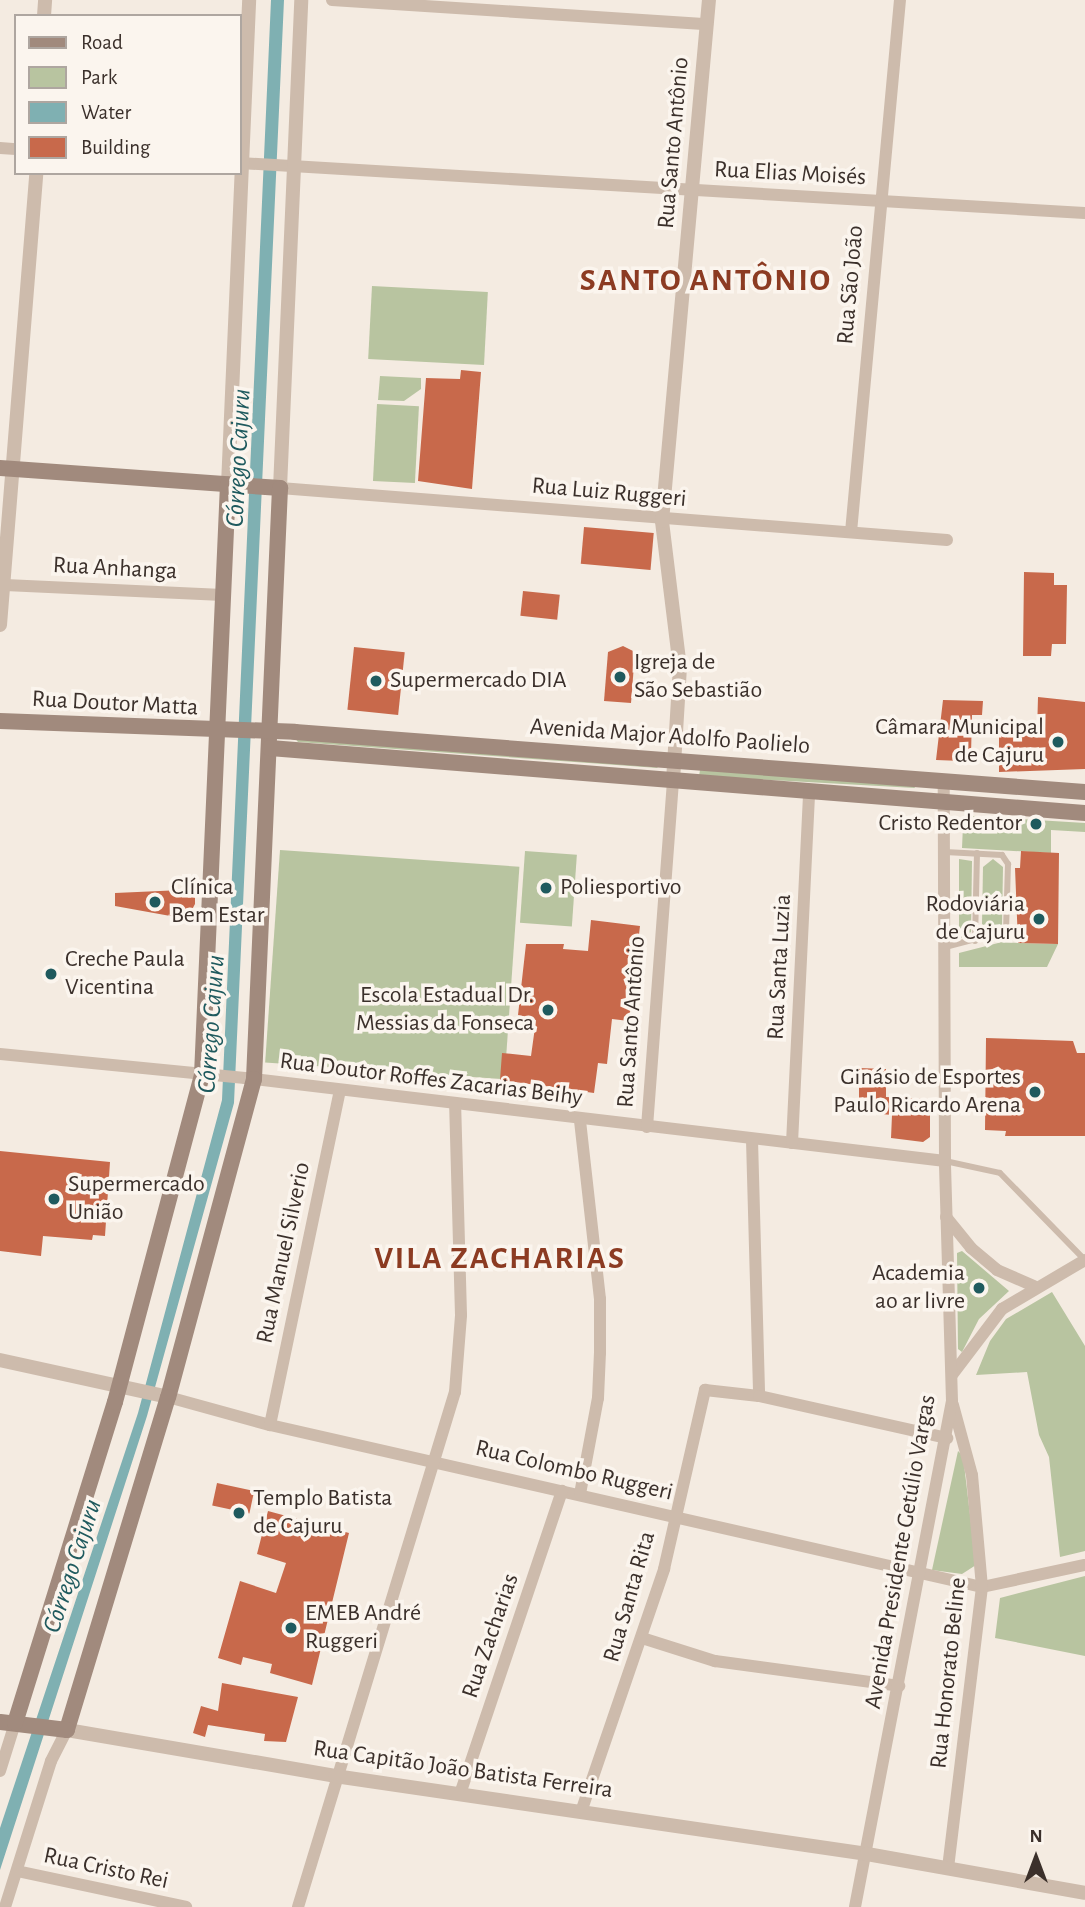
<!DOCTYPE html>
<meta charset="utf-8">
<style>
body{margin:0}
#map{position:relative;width:1085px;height:1907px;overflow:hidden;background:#f4ebe1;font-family:"Alegreya Sans",sans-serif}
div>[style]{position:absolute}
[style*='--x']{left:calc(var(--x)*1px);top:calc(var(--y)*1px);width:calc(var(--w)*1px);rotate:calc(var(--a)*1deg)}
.green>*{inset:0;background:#b8c4a0;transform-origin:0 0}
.water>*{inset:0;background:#7fb0b2}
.building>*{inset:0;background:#c8694b;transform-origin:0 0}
.service>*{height:6px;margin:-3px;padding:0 3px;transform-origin:3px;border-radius:3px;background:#cdbbac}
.minor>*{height:12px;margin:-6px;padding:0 6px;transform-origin:6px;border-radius:6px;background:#cdbbac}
.tertiary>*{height:14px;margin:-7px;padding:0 7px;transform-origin:7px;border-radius:7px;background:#cdbbac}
.secondary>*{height:16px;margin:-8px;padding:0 8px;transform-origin:8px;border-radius:8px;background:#a18a7d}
.dots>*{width:19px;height:19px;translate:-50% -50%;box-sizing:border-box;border:4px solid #fbf5ee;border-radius:50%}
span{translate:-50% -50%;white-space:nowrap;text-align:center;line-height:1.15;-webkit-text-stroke:7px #fbf5ee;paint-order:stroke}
.street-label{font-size:24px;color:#3b302b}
.poi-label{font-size:24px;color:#3b302b}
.left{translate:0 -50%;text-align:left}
.right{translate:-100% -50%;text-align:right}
.water-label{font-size:26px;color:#1f5a5e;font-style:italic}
.district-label{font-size:32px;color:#8c3b22;font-weight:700;letter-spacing:2px}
.legend{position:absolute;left:14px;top:14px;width:228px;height:161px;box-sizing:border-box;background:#fbf5ee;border:2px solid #aea6a0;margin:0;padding:9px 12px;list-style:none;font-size:21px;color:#3b302b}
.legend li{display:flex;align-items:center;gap:14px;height:35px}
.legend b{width:35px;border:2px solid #aea6a0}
.north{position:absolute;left:1001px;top:1823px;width:70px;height:70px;-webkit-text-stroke:5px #fbf5ee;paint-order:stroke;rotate:0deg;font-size:19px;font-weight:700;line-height:28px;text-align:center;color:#3b302b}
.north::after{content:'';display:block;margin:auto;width:24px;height:32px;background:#3b302b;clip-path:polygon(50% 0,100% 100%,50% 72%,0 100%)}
</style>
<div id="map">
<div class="green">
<div style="left:372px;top:286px;width:116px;height:73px;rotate:3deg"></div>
<div style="clip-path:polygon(380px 376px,421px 378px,421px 389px,404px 401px,378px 400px)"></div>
<div style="left:377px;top:404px;width:42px;height:77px;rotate:3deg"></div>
<div style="clip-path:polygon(294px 737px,657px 767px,658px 768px,298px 742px)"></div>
<div style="clip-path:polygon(700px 770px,914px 786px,915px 788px,699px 776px)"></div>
<div style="clip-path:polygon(973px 816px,1085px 823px,1085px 832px,1051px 830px,1051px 853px,962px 848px,963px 825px)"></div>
<div style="left:280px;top:850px;width:240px;height:213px;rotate:4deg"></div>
<div style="left:525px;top:851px;width:52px;height:72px;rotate:4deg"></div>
<div style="clip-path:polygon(959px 859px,972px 861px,971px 932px,959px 939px)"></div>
<div style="clip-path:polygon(993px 859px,1003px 867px,1002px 925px,992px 933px,982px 924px,983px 867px)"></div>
<div style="clip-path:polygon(1002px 942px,1018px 943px,1058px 944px,1047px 967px,959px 967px,959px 953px)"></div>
<div style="clip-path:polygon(962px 1251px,1009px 1291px,979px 1319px,962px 1352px,958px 1349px,957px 1253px)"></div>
<div style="clip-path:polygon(1052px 1292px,1085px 1346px,1085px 1551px,1060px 1557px,1049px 1457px,1039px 1435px,1027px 1372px,976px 1375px,990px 1341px,1006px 1319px)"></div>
<div style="clip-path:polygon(958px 1451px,963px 1456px,976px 1565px,962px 1574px,932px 1570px)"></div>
<div style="clip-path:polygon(1085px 1576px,1085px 1656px,995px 1638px,1000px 1598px)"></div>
</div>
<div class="water">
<div style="clip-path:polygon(271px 0,284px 0,234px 1103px,147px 1416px,0 1870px,0 1828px,138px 1413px,222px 1100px)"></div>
</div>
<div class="building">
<div style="clip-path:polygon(461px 370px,481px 372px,472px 489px,418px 481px,426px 378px,460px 379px)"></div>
<div style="left:584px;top:527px;width:70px;height:37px;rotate:5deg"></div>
<div style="clip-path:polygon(1024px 572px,1054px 573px,1054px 585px,1067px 585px,1066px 644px,1052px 644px,1051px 656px,1023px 656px)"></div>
<div style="left:523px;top:591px;width:37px;height:25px;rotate:6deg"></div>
<div style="clip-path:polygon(623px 646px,635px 652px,631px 703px,604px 701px,608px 652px)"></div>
<div style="left:354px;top:647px;width:51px;height:63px;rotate:6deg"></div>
<div style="clip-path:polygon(1038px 697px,1085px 702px,1085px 769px,999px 772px,999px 733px,1037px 733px)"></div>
<div style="clip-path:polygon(943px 700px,983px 701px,982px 715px,972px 715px,971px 755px,963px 754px,962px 761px,936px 760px)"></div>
<div style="clip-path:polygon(1021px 851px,1059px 853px,1058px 944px,1018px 943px,1015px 868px,1020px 868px)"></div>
<div style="clip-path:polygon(182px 890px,195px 890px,195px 904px,187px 919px,115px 906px,115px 893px)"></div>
<div style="clip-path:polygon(591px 920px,640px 926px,629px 1021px,612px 1019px,607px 1064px,598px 1063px,594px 1093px,500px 1080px,502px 1053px,531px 1056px,536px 1020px,518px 1015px,526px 944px,564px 944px,563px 949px,588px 951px)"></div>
<div style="clip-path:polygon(986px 1038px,1073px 1041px,1077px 1053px,1085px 1053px,1085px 1136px,1005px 1136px,1006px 1131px,985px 1130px)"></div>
<div style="clip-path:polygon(859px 1068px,886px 1069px,886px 1097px,930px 1099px,930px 1137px,923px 1142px,891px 1138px,892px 1115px,859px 1112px)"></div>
<div style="clip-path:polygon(0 1151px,110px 1162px,105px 1236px,93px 1235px,92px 1240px,43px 1236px,41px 1256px,0 1251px)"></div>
<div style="left:217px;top:1483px;width:38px;height:23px;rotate:12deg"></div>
<div style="clip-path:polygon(268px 1511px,349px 1533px,312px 1685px,270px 1673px,272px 1664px,243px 1657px,241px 1665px,218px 1658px,240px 1581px,276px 1593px,286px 1563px,257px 1554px)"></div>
<div style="clip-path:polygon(222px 1683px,298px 1697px,286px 1742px,264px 1741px,265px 1734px,208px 1725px,205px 1737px,193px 1733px,201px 1706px,218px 1711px)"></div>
</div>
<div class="service">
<div style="--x:945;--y:852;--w:57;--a:3"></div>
<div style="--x:1002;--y:855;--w:11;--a:56"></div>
<div style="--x:1008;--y:864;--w:67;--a:91.7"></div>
<div style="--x:1006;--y:931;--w:63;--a:165.3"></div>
<div style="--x:975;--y:941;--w:88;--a:-88.7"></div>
<div style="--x:945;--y:1161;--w:56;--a:12.3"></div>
<div style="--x:1000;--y:1173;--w:122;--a:45.7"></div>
</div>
<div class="minor">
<div style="--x:332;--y:0;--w:376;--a:3.7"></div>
<div style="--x:0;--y:148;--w:16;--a:4"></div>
<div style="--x:240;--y:163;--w:846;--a:3.39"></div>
<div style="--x:280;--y:488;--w:669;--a:4.46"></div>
<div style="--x:851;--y:532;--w:534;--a:-84.74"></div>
<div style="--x:5;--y:585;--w:218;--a:2.6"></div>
<div style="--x:0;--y:1054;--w:246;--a:5.6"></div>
<div style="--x:245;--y:1078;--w:705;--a:6.76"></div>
<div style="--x:647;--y:1127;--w:347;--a:-85.7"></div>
<div style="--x:752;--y:1140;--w:256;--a:88.4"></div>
<div style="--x:792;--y:1143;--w:349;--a:-87.2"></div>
<div style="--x:946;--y:1217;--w:40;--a:51"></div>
<div style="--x:971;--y:1248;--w:34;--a:40"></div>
<div style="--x:997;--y:1270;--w:40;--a:23.4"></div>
<div style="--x:952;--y:1375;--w:83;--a:-52.9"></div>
<div style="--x:1002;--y:1309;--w:96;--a:-30.6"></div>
<div style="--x:168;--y:1397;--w:106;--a:15.4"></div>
<div style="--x:270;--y:1425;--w:730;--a:12.82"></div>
<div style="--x:982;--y:1587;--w:105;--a:-12.1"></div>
<div style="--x:270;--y:1425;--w:342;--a:-78.2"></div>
<div style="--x:580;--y:1494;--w:98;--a:-79.4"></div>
<div style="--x:598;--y:1398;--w:45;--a:-87.5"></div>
<div style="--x:600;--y:1353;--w:54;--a:-90"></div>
<div style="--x:600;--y:1299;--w:179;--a:-96.4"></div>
<div style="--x:642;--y:1638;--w:77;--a:17.5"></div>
<div style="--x:715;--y:1661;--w:186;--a:7.7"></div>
<div style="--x:0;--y:1771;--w:50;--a:-72.6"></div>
<div style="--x:460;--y:1794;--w:320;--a:-71.4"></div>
<div style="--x:582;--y:1809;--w:254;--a:-71.1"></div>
<div style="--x:664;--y:1569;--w:184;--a:-77.1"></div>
<div style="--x:705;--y:1390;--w:54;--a:6.3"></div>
<div style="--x:759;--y:1396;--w:193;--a:12.6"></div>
<div style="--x:948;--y:1868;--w:283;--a:-83.1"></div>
<div style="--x:982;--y:1587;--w:112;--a:-95.1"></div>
<div style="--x:972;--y:1475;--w:73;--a:-105.2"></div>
<div style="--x:17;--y:1871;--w:173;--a:12"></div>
<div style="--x:5;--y:1907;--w:153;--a:-72.5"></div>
<div style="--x:51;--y:1761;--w:35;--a:-63"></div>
<div style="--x:298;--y:1907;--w:538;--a:-73.05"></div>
<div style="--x:455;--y:1392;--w:77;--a:-85.5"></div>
<div style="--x:461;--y:1315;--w:212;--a:-91.6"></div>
<div style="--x:855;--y:1907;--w:515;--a:-79.15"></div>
<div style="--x:952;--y:1401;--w:240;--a:-91.7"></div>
<div style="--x:945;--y:1161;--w:379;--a:-90.2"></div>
</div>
<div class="tertiary">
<div style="--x:44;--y:16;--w:16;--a:-86"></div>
<div style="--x:228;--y:485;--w:485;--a:-87.5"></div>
<div style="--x:280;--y:488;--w:488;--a:-87.5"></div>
<div style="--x:0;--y:625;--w:453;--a:-85.4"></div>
<div style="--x:673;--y:781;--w:113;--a:-86.5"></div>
<div style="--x:680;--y:668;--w:148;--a:-97"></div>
<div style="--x:662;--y:521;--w:523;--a:-84.85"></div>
<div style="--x:0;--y:1360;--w:172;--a:12.4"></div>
<div style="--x:67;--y:1730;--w:272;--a:9.7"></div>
<div style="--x:335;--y:1776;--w:538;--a:8.34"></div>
<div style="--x:867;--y:1854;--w:221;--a:10.1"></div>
</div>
<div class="secondary">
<div style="--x:0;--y:468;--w:281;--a:4.1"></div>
<div style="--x:280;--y:488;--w:592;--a:92.52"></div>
<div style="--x:254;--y:1079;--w:329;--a:105.1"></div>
<div style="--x:168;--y:1397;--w:348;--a:106.9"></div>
<div style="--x:67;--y:1730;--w:67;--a:-173.2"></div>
<div style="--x:0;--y:721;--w:295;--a:2.1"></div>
<div style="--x:295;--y:732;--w:792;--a:4.34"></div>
<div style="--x:270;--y:748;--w:818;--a:4.56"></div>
<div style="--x:15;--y:1723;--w:336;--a:-72.7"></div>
<div style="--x:115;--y:1402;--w:338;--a:-75.1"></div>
<div style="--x:202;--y:1075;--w:591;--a:-87.48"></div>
</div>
<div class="dots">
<div style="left:620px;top:677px;background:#1f5a5e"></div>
<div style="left:376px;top:681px;background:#1f5a5e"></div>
<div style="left:1058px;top:742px;background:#1f5a5e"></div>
<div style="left:1036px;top:824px;background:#1f5a5e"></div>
<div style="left:546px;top:888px;background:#1f5a5e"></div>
<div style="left:155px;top:902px;background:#1f5a5e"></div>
<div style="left:1039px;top:919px;background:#1f5a5e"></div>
<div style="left:51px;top:974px;background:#1f5a5e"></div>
<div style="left:548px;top:1010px;background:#1f5a5e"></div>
<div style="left:1035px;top:1092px;background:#1f5a5e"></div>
<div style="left:54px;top:1199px;background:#1f5a5e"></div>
<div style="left:979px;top:1288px;background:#1f5a5e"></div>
<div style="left:239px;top:1513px;background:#1f5a5e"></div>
<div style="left:291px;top:1628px;background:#1f5a5e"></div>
</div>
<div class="street-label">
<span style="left:674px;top:143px;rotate:-85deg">Rua Santo Antônio</span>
<span style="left:790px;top:174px;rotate:3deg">Rua Elias Moisés</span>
<span style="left:851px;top:285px;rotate:-85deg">Rua São João</span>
<span style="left:609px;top:493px;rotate:5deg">Rua Luiz Ruggeri</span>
<span style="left:115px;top:569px;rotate:3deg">Rua Anhanga</span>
<span style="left:115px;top:704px;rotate:3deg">Rua Doutor Matta</span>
<span style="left:670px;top:737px;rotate:4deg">Avenida Major Adolfo Paolielo</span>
<span style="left:780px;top:967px;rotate:-87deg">Rua Santa Luzia</span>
<span style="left:632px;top:1022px;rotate:-86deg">Rua Santo Antônio</span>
<span style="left:431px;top:1080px;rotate:7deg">Rua Doutor Roffes Zacarias Beihy</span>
<span style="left:284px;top:1253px;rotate:-78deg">Rua Manuel Silverio</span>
<span style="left:574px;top:1471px;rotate:13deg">Rua Colombo Ruggeri</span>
<span style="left:901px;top:1552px;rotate:-80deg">Avenida Presidente Getúlio Vargas</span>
<span style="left:630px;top:1597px;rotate:-74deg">Rua Santa Rita</span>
<span style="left:491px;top:1636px;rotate:-71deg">Rua Zacharias</span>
<span style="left:949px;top:1673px;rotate:-84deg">Rua Honorato Beline</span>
<span style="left:463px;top:1770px;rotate:8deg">Rua Capitão João Batista Ferreira</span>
<span style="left:106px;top:1869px;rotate:12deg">Rua Cristo Rei</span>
</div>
<div class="poi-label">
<span class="left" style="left:634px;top:677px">Igreja de<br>São Sebastião</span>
<span class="left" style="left:390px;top:681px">Supermercado DIA</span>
<span class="right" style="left:1044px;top:742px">Câmara Municipal<br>de Cajuru</span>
<span class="right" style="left:1022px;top:824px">Cristo Redentor</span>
<span class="left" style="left:171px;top:902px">Clínica<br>Bem Estar</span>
<span class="left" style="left:560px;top:888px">Poliesportivo</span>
<span class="right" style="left:1025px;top:919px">Rodoviária<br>de Cajuru</span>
<span class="left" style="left:65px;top:974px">Creche Paula<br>Vicentina</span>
<span class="right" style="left:534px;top:1010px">Escola Estadual Dr.<br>Messias da Fonseca</span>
<span class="right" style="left:1021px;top:1092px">Ginásio de Esportes<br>Paulo Ricardo Arena</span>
<span class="left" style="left:68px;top:1199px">Supermercado<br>União</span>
<span class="right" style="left:965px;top:1288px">Academia<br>ao ar livre</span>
<span class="left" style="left:253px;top:1513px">Templo Batista<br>de Cajuru</span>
<span class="left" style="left:305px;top:1628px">EMEB André<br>Ruggeri</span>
</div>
<div class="water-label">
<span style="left:239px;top:458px;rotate:-87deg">Córrego Cajuru</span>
<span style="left:212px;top:1024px;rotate:-86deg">Córrego Cajuru</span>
<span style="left:73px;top:1566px;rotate:-72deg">Córrego Cajuru</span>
</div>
<div class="district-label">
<span style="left:706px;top:280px">SANTO ANTÔNIO</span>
<span style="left:500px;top:1258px">VILA ZACHARIAS</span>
</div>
<ul class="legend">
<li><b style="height:9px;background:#a18a7d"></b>Road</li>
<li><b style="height:19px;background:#b8c4a0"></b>Park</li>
<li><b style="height:19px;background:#7fb0b2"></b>Water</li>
<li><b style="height:19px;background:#c8694b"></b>Building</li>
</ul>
<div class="north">N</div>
</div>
